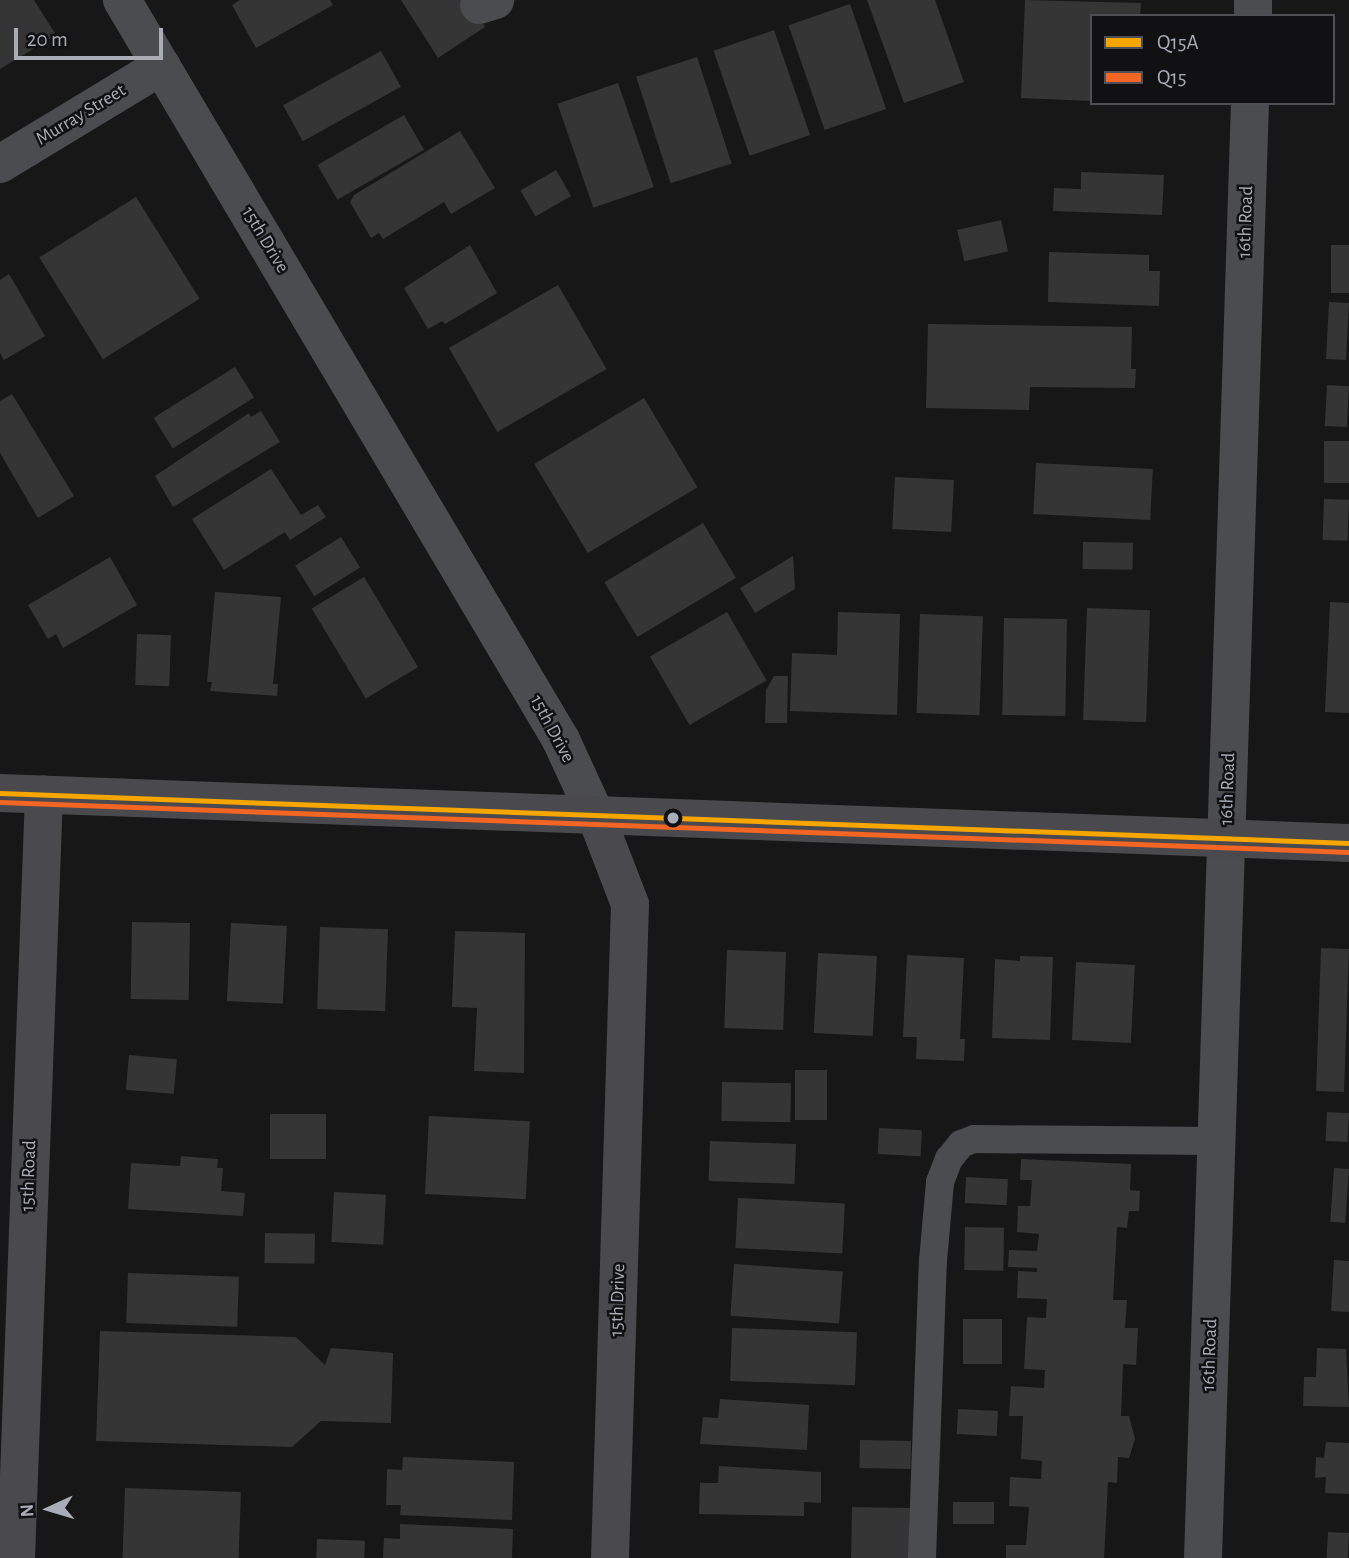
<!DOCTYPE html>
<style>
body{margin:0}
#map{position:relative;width:1349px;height:1558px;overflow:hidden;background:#171717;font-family:"Alegreya Sans",sans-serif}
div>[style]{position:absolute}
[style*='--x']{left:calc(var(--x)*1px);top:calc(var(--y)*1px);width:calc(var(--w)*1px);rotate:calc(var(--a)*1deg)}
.building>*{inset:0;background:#353536;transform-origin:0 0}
.lane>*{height:28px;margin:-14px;padding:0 14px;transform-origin:14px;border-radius:14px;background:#4b4c50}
.street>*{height:38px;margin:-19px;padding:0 19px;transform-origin:19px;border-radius:19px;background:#4b4c50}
.secondary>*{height:38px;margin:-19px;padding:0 19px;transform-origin:19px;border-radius:19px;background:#4a4a4e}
.bus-1>*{height:5px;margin:-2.5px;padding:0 2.5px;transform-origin:2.5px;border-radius:2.5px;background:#f7a600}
.bus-2>*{height:5px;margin:-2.5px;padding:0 2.5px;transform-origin:2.5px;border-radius:2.5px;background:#f26522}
.dots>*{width:19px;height:19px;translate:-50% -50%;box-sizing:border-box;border:4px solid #111113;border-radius:50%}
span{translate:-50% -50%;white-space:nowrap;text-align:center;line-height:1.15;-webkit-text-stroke:5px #111113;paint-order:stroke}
.street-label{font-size:19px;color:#a8adb8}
.legend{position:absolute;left:1090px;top:14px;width:245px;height:91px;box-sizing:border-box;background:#111113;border:2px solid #4d4f55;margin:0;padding:9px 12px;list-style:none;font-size:21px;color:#a8adb8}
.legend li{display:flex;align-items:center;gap:14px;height:35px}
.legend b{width:35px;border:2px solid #4d4f55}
.north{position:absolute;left:14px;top:1474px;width:70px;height:70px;-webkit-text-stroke:5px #111113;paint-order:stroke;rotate:266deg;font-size:19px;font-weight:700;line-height:28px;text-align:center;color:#a8adb8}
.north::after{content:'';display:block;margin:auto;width:24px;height:32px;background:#a8adb8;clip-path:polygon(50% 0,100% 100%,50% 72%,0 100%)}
.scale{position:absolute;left:14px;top:28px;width:149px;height:32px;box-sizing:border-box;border:4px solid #a8adb8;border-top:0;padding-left:9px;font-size:21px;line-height:24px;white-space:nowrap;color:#a8adb8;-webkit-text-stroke:5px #111113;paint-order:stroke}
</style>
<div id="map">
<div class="building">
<div style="clip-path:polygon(0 0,34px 0,56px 35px,0 69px)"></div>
<div style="clip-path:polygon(240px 0,330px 0,333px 5px,256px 48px,232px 5px)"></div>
<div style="clip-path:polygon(401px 0,468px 0,485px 27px,438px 58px)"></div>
<div style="clip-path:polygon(867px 0,935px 0,964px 82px,904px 103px)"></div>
<div style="clip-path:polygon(1025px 0,1141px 3px,1140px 16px,1092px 16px,1092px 101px,1021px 98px)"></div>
<div style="left:850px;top:4px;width:111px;height:65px;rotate:71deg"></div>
<div style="left:774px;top:30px;width:111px;height:64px;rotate:71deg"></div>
<div style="left:381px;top:51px;width:41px;height:112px;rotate:61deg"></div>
<div style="left:697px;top:57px;width:112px;height:64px;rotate:72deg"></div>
<div style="left:618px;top:83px;width:110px;height:64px;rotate:71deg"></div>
<div style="left:404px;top:115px;width:40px;height:100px;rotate:60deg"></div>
<div style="clip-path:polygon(460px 131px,495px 188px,451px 214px,444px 202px,383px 239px,379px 233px,371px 238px,350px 202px,354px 195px)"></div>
<div style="left:556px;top:170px;width:30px;height:41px;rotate:60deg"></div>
<div style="clip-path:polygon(1081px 172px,1164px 175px,1162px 215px,1053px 211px,1054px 188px,1081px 189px)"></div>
<div style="left:136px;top:197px;width:120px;height:114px;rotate:58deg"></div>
<div style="left:1001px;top:220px;width:32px;height:45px;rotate:77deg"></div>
<div style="clip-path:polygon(470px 245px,497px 293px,445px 324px,442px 321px,428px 329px,404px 288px)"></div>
<div style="left:1331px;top:245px;width:18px;height:48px"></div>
<div style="clip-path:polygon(1049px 252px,1149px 255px,1149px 271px,1160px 271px,1159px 306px,1048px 302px)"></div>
<div style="clip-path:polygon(9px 274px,45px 336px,4px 360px,0 353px,0 280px)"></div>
<div style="left:558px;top:285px;width:97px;height:126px;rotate:60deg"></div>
<div style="left:1329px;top:302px;width:20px;height:57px;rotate:3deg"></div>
<div style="clip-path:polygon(928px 324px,1132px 327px,1131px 369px,1136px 369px,1135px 388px,1030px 387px,1029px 410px,926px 408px)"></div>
<div style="left:235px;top:367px;width:36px;height:96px;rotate:58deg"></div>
<div style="left:1327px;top:385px;width:22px;height:41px;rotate:3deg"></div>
<div style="clip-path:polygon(12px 394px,74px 496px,38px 518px,0 453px,0 401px)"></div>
<div style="left:644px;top:398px;width:104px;height:128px;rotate:59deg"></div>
<div style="clip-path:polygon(261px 411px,280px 442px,173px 507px,155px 476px,249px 413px,251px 417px)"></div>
<div style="left:1324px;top:441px;width:25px;height:42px"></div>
<div style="left:1036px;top:463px;width:117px;height:51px;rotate:3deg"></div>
<div style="clip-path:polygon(271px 469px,301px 515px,318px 505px,326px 517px,290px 540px,285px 532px,224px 570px,192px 519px)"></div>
<div style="left:895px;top:477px;width:59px;height:52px;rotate:3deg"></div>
<div style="left:1324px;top:499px;width:25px;height:41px;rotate:2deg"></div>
<div style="left:703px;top:523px;width:64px;height:115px;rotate:59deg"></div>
<div style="left:341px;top:537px;width:36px;height:54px;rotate:58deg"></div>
<div style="left:1083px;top:542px;width:50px;height:27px;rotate:1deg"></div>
<div style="clip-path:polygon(793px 556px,795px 589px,755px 613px,740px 588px)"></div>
<div style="clip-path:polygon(110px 557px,137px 605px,63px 648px,56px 634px,48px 639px,28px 605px)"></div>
<div style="left:364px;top:577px;width:105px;height:61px;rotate:59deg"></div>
<div style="clip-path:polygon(215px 592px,281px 597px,273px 684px,278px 684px,277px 696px,210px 691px,212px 682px,207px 682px)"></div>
<div style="clip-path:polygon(1330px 602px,1349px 603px,1349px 713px,1325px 712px)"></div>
<div style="left:1087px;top:608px;width:63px;height:112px;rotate:2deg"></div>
<div style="left:727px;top:612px;width:79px;height:89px;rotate:60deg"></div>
<div style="clip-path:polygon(838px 612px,900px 614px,897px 715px,790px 711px,792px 653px,837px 655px)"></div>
<div style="left:920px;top:614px;width:63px;height:99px;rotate:2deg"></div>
<div style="left:1004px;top:618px;width:63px;height:97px;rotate:1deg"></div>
<div style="left:137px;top:634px;width:34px;height:51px;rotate:2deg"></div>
<div style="clip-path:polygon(774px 676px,788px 676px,787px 723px,765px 723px,766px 690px)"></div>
<div style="left:132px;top:922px;width:58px;height:77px;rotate:1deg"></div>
<div style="left:231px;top:923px;width:56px;height:78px;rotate:3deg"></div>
<div style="left:320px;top:927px;width:68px;height:82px;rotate:2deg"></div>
<div style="clip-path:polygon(455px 931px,525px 933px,524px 1073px,474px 1071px,477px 1008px,452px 1007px)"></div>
<div style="left:1321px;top:948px;width:28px;height:143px;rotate:2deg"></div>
<div style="left:727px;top:950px;width:59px;height:78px;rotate:2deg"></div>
<div style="left:818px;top:953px;width:59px;height:80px;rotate:3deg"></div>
<div style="clip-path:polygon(907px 955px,964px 958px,960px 1039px,965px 1039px,964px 1061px,916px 1059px,917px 1037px,903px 1037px)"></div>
<div style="clip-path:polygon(1020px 956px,1053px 957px,1050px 1040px,992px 1038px,995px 959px,1020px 961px)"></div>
<div style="left:1076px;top:962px;width:59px;height:78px;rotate:3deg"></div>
<div style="left:129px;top:1055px;width:48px;height:35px;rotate:5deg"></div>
<div style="left:795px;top:1070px;width:32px;height:50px"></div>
<div style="left:722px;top:1082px;width:69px;height:39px;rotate:1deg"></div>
<div style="left:1327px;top:1112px;width:22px;height:29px;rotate:3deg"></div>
<div style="left:270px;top:1114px;width:56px;height:45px"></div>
<div style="left:429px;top:1116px;width:101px;height:78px;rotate:3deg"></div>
<div style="left:879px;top:1128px;width:43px;height:26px;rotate:3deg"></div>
<div style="left:710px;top:1141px;width:86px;height:40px;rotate:2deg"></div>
<div style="clip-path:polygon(181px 1156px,218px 1159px,217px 1168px,223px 1168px,221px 1191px,245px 1193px,243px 1216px,128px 1209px,131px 1163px,180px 1166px)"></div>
<div style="clip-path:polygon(1021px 1159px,1131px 1164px,1130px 1190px,1140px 1191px,1139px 1211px,1129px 1211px,1127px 1228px,1117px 1227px,1113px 1300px,1127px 1300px,1125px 1328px,1138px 1328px,1136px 1365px,1123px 1364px,1121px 1416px,1129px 1416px,1135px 1439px,1129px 1458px,1118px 1457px,1117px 1483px,1108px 1482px,1104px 1558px,1006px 1558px,1006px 1545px,1026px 1545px,1029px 1507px,1009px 1506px,1010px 1477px,1041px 1479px,1042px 1461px,1021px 1459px,1023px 1416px,1009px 1416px,1011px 1386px,1044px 1388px,1045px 1370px,1024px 1369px,1027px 1317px,1046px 1318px,1047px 1299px,1017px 1298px,1018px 1271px,1037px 1272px,1037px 1268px,1008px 1267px,1009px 1250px,1037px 1251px,1039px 1234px,1017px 1232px,1018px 1206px,1030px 1206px,1032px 1180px,1020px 1180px)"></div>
<div style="left:1334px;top:1168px;width:15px;height:54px;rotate:4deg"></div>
<div style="left:966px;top:1177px;width:42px;height:26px;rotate:3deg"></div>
<div style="left:334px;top:1192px;width:52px;height:50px;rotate:3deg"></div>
<div style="left:738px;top:1198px;width:107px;height:50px;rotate:3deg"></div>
<div style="left:965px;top:1227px;width:39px;height:43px;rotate:1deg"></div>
<div style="left:265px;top:1233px;width:50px;height:30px;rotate:1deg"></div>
<div style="clip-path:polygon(1334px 1260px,1349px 1261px,1349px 1312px,1331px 1311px)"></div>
<div style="left:734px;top:1264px;width:109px;height:52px;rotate:4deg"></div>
<div style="left:128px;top:1273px;width:111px;height:50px;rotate:2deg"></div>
<div style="left:963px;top:1319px;width:39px;height:45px"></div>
<div style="left:732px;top:1328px;width:125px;height:53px;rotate:2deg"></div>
<div style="clip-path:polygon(100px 1331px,296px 1337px,325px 1365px,331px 1348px,393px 1353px,391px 1423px,321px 1421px,292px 1447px,96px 1441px)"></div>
<div style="clip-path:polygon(1317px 1348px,1346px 1349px,1349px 1407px,1303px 1406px,1304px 1377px,1316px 1377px)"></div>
<div style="clip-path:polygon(720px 1399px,809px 1405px,807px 1450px,700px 1444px,703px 1417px,718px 1418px)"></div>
<div style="left:958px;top:1409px;width:40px;height:25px;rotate:3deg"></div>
<div style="left:860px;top:1440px;width:51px;height:28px;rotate:1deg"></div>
<div style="clip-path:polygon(1326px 1442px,1349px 1443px,1349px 1494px,1325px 1493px,1326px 1477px,1315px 1478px,1316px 1457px,1324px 1458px)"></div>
<div style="clip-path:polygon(403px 1457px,514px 1462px,512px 1520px,400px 1515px,401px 1505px,386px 1505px,387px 1469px,402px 1470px)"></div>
<div style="clip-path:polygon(719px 1466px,821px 1472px,821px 1503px,804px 1502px,804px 1516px,699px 1514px,700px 1483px,718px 1483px)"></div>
<div style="left:125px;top:1488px;width:116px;height:70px;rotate:2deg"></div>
<div style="left:953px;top:1502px;width:41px;height:22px"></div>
<div style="left:852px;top:1507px;width:58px;height:51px;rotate:1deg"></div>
<div style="clip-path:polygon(400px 1524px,513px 1529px,512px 1558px,383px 1558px,384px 1538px,400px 1539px)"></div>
<div style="left:1328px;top:1532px;width:21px;height:26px;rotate:3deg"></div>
<div style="left:317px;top:1539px;width:48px;height:19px;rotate:2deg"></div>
</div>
<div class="lane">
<div style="--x:922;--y:1558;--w:297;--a:-87.9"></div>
<div style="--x:933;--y:1261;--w:79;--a:-84.9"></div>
<div style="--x:940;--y:1182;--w:25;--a:-69"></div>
<div style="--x:949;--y:1159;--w:19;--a:-51"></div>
<div style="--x:961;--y:1144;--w:14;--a:-21"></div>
<div style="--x:974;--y:1139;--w:243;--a:0.5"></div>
</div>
<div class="street">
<div style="--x:122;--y:0;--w:860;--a:59.32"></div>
<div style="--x:561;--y:740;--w:84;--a:65.3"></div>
<div style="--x:479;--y:5;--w:17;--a:-17"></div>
<div style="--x:1253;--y:16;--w:16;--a:-90"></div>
<div style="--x:0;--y:164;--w:189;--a:-31.2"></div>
<div style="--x:1203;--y:1558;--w:1456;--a:-88.15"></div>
</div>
<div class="secondary">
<div style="--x:0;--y:793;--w:1350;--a:2.12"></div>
<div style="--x:596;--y:816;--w:94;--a:68.9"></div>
<div style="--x:630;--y:904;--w:654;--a:91.75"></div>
<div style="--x:16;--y:1558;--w:764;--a:-87.9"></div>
</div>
<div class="bus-1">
<div style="--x:0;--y:793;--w:1350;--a:2.12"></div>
</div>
<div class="bus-2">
<div style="--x:0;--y:802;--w:1350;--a:2.12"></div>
</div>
<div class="dots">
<div style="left:673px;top:818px;background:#a8adb8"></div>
</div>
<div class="street-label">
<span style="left:81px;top:115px;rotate:-31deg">Murray Street</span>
<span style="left:1246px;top:222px;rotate:-88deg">16th Road</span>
<span style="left:265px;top:240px;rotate:59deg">15th Drive</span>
<span style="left:552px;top:729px;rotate:62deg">15th Drive</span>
<span style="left:1228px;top:789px;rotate:-88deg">16th Road</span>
<span style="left:29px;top:1176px;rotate:-88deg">15th Road</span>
<span style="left:618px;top:1300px;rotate:-88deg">15th Drive</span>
<span style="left:1210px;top:1355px;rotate:-88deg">16th Road</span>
</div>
<ul class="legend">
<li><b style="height:9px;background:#f7a600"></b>Q15A</li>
<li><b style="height:9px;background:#f26522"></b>Q15</li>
</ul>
<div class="north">N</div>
<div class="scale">20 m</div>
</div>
